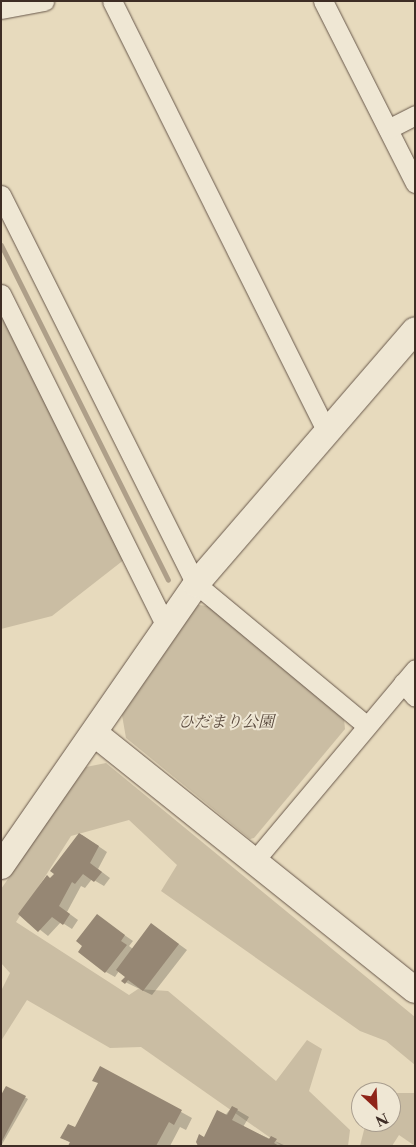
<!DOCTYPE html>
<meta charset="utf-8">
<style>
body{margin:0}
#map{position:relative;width:416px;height:1147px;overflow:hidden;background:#e7dabd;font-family:"Libre Caslon Text","Noto Serif JP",serif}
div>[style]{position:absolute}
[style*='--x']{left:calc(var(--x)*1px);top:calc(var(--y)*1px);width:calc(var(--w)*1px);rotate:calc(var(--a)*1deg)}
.green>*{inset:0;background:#cabda3}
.shadow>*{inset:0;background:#0003}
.stream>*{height:5px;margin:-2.5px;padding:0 2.5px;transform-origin:2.5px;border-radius:2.5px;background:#ae9f89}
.building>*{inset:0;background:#968774}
.roads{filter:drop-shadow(0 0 1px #68584b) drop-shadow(0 0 1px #68584b)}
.street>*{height:19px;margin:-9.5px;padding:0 9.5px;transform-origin:9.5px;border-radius:9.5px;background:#efe7d4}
.secondary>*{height:26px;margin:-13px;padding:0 13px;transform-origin:13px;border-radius:13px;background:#efe7d4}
span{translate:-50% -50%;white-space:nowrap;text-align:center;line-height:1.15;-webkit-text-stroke:4px #efe7d4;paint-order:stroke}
.park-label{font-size:16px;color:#5a4a3e;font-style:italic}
.frame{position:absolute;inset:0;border:2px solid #3e2d25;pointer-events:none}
.north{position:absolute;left:351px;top:1082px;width:50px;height:50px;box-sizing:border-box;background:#efe7d4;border:1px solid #a89d8e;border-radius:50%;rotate:155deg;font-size:14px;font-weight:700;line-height:20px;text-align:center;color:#3e2d25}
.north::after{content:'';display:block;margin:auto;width:18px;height:22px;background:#8f2418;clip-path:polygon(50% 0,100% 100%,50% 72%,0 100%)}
</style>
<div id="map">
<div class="green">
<div style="clip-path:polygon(1px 309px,125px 559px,52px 616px,1px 629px)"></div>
<div style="clip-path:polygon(198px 605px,209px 606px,344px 719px,345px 729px,254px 838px,250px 839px,126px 738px,122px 715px)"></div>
<div style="clip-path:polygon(106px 763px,415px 1017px,415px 1065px,386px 1041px,360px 1031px,161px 891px,177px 865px,129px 820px,71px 836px,16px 922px,129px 995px,138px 989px,168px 991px,276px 1081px,307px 1040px,322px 1049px,309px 1091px,350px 1130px,348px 1146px,282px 1146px,141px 1047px,110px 1048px,27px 1000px,1px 1041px,1px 991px,10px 973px,1px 963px,1px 889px,86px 767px)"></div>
<div style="clip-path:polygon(391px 1093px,415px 1093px,415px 1146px,399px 1135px,392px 1146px,360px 1146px,366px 1122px,391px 1122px)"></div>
</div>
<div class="shadow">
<div style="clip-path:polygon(82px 835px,107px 852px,98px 869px,110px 878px,104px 886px,92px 879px,85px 888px,81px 886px,67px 912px,78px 920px,72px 929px,61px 922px,48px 936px,20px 914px,51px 879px)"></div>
<div style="clip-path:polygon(97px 916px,133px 941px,129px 946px,133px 949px,151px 924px,187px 950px,152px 995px,123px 981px,126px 976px,119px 971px,115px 977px,106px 972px,80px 951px)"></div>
<div style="clip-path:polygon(100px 1067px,192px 1118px,186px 1130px,180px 1127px,170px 1146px,69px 1146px,71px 1143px,62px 1138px,75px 1128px,100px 1084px)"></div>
<div style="clip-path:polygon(6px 1087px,28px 1099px,1px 1146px,1px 1097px)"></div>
<div style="clip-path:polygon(232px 1107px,249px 1117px,243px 1127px,286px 1146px,200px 1146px)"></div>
</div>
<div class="stream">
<div style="--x:1;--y:245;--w:374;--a:63.5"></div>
</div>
<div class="building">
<div style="clip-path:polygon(79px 833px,99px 846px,90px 863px,102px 872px,94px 882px,83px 874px,75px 884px,72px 882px,59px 906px,70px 914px,63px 925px,52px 917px,38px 932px,18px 914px,47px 875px,50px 878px,54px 874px,50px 871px)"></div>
<div style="clip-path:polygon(97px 914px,125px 935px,121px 941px,127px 945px,105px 973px,78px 952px,82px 946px,76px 941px)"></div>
<div style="clip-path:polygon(151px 923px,179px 944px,143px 991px,128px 980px,125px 984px,121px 981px,125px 977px,116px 970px)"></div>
<div style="clip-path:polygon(100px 1066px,182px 1110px,174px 1125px,169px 1122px,156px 1146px,68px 1146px,70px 1142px,60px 1138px,68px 1124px,75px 1127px,98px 1083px,92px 1081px)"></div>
<div style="clip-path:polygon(6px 1086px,26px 1096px,1px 1143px,1px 1095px)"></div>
<div style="clip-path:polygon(232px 1106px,238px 1109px,232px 1120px,269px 1139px,271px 1136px,277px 1139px,274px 1143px,279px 1146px,198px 1146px,196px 1142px,199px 1134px,204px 1137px,217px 1110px,227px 1115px)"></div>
</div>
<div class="roads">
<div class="street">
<div style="--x:112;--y:1;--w:480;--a:63.5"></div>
<div style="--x:323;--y:1;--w:204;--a:63.2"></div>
<div style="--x:1;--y:9;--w:44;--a:-10.5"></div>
<div style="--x:388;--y:129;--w:30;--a:-27"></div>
<div style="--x:1;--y:195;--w:435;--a:63.4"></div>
<div style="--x:196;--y:584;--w:222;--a:39.7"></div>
<div style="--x:1;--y:294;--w:371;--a:63.6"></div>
<div style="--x:403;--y:683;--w:18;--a:49"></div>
<div style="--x:255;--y:860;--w:249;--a:-50"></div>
</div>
<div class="secondary">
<div style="--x:94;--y:733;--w:411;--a:38.7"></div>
<div style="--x:1;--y:866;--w:343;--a:-55.3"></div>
<div style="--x:196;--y:584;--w:335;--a:-49.2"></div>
</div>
</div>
<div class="park-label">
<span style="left:226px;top:721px">ひだまり公園</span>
</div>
<div class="frame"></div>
<div class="north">N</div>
</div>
